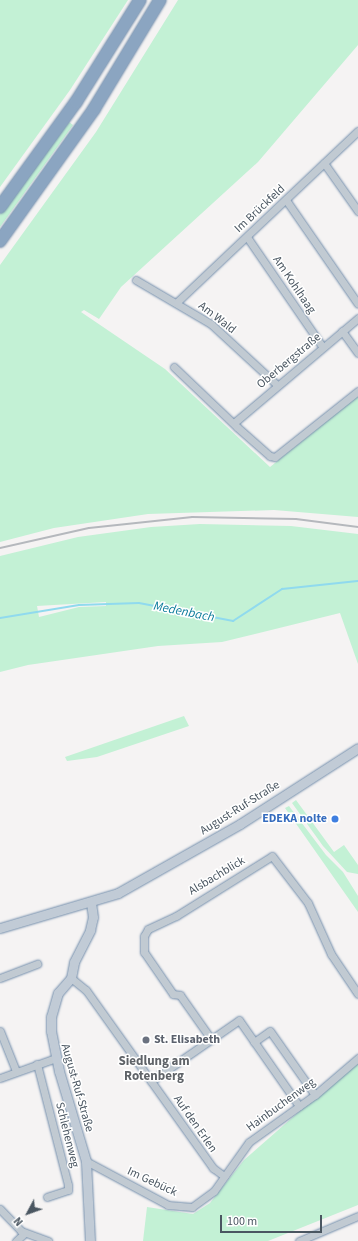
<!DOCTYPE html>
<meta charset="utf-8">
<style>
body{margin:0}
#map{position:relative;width:358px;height:1241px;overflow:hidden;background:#f5f3f3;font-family:"Source Sans 3",sans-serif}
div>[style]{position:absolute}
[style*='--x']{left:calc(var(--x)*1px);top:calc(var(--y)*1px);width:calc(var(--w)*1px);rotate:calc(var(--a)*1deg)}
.green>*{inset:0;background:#c3f1d5}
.stream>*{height:2px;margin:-1px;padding:0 1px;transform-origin:1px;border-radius:1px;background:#90daee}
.roads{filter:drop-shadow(0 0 1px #7690ad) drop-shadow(0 0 1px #7690ad)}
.street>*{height:7px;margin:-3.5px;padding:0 3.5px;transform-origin:3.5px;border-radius:3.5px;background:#c1cad2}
.secondary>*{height:9px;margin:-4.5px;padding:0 4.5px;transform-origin:4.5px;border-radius:4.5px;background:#c1cbd6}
.highway>*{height:12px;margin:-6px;padding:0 6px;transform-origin:6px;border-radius:6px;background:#8ba5c1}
.rail>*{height:2px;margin:-1px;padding:0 1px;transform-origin:1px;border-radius:1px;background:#b5b8bd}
.dots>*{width:11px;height:11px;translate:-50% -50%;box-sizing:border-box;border:2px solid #fff;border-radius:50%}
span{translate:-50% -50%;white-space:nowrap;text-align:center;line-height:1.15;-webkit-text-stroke:3px #fff;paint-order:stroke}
.street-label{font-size:12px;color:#4a5661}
.shop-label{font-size:12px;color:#366cbe;font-weight:700}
.right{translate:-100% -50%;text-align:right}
.worship-label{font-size:12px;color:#5b616d;font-weight:700}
.left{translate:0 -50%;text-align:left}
.water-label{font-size:13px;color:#0c7c9b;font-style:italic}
.neighbourhood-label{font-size:13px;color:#5f6368;font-weight:700}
.north{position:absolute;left:8px;top:1193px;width:40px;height:40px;-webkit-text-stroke:3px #fff;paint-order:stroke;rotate:229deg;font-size:11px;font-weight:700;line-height:16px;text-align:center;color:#4a5661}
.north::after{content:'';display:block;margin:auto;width:14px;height:18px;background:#4a5661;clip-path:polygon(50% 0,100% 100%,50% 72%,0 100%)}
.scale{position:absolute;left:220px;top:1215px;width:102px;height:18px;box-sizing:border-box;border:2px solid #4a5661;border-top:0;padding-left:5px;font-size:12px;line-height:14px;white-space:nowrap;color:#4a5661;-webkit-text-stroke:3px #fff;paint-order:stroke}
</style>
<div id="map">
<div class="green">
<div style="clip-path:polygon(0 0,128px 0,70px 90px,0 187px)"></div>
<div style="clip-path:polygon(178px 0,358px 0,358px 45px,258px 162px,121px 287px,99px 319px,84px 310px,81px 312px,165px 369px,270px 467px,358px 396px,358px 517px,274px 510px,148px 514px,54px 528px,0 542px,0 265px,96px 132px)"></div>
<div style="clip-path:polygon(69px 122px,73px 125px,0 227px,0 214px)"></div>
<div style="clip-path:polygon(evenodd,200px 524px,291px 526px,358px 534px,358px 664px,340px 613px,222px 642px,158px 646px,28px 665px,0 672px,0 556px,78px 537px,151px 527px,200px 524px,106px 602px,106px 606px,79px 607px,39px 617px,37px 606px,106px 602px)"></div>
<div style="clip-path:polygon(184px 716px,189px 726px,97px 757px,67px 761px,65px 757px)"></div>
<div style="clip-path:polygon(296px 800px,334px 852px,344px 845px,358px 865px,358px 874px,347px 872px,323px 846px,292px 803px)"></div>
<div style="clip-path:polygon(289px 806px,326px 855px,343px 872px,358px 896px,358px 912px,285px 808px)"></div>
<div style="clip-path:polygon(358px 1060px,358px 1205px,268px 1241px,143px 1241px,147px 1207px,193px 1214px,210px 1203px,244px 1160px)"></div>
</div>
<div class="stream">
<div style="--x:0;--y:618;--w:80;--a:-9.3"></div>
<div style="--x:79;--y:605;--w:60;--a:-1.9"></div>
<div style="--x:139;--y:603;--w:96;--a:10.8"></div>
<div style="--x:233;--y:621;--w:59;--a:-33.1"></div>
<div style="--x:282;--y:589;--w:76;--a:-6"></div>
</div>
<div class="roads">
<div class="street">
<div style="--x:324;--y:163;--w:59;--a:54.7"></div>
<div style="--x:286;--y:200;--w:126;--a:55.3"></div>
<div style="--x:247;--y:237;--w:132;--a:55.5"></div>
<div style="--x:136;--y:280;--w:87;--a:30.4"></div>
<div style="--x:211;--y:324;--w:90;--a:42.7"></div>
<div style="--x:177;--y:302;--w:249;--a:-43.4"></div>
<div style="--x:342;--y:331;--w:27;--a:54"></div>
<div style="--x:174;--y:367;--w:87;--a:43.6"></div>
<div style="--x:237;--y:427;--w:44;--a:41.3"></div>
<div style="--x:270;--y:456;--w:5;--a:11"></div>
<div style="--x:275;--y:457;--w:106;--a:-38.5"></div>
<div style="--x:235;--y:422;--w:161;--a:-40.2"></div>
<div style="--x:0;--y:978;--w:40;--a:-21"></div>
<div style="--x:71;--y:978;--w:19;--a:39"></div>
<div style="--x:86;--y:990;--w:219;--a:54.5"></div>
<div style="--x:213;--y:1168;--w:14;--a:36"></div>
<div style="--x:0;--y:1031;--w:43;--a:68.2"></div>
<div style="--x:211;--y:1039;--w:54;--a:-125.2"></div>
<div style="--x:180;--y:995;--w:7;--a:-172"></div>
<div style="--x:173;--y:994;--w:51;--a:-124.6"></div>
<div style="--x:144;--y:952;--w:16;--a:-90"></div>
<div style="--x:144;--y:936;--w:8;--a:-60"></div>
<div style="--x:148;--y:929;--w:31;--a:-25"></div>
<div style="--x:176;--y:916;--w:113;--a:-32"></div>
<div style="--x:272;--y:856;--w:59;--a:52.5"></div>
<div style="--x:308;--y:903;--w:56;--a:65.7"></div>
<div style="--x:331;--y:954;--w:48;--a:56"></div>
<div style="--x:254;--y:1042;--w:19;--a:-35"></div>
<div style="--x:270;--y:1031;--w:78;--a:54.9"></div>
<div style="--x:37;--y:1064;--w:125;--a:75.6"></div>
<div style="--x:68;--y:1185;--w:5;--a:90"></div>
<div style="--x:68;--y:1190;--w:22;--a:162"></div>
<div style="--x:0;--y:1078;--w:59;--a:-19.7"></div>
<div style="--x:151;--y:1081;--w:107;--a:-34.7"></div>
<div style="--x:239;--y:1020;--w:105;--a:55.1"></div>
<div style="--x:86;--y:1161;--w:93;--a:28.2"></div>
<div style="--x:168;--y:1205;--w:24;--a:5"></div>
<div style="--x:192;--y:1207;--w:27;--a:-36"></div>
<div style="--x:214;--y:1191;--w:60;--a:-54.5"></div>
<div style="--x:249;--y:1142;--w:81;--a:-35.5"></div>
<div style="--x:315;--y:1095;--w:57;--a:-40.7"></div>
<div style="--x:0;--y:1209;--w:30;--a:46"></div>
<div style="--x:21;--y:1231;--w:29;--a:20"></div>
<div style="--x:16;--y:1241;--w:12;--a:-42"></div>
<div style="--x:299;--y:1241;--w:64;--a:-23"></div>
</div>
<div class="secondary">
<div style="--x:0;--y:928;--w:123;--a:-16.5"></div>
<div style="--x:118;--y:893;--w:140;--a:-29.5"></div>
<div style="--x:240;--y:824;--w:140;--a:-32.8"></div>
<div style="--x:90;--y:1241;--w:80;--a:-92.9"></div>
<div style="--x:86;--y:1161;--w:94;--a:-106.7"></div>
<div style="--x:59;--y:1071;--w:41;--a:-101.3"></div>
<div style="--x:51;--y:1031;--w:14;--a:-90"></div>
<div style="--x:51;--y:1017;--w:25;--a:-74"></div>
<div style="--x:58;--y:993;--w:20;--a:-49"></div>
<div style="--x:71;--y:978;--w:16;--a:-79"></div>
<div style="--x:74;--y:962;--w:36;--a:-63"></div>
<div style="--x:90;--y:930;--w:13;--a:-77"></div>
<div style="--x:93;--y:917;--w:15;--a:-98"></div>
</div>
<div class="highway">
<div style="--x:0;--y:207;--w:130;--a:-54.1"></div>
<div style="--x:76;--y:102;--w:120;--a:-57.9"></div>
<div style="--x:0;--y:241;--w:162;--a:-54.5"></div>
<div style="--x:94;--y:109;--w:127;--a:-58.8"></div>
</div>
</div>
<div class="rail">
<div style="--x:0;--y:548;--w:91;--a:-12.7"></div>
<div style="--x:89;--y:528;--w:104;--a:-6.1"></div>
<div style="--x:192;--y:517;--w:104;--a:1.1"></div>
<div style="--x:296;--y:519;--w:63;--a:7.4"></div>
</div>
<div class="dots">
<div style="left:335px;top:819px;background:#3f7fe0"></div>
<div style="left:146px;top:1040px;background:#6b7280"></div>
</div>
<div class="street-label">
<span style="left:260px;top:209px;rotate:-43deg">Im Brückfeld</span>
<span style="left:294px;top:285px;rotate:56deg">Am Kohlhaag</span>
<span style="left:217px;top:318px;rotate:38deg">Am Wald</span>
<span style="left:289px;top:361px;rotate:-40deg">Oberbergstraße</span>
<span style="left:240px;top:808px;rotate:-32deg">August-Ruf-Straße</span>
<span style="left:217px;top:876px;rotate:-31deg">Alsbachblick</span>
<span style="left:77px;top:1088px;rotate:74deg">August-Ruf-Straße</span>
<span style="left:281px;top:1105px;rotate:-36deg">Hainbuchenweg</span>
<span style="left:195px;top:1124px;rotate:55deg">Auf den Erlen</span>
<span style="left:67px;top:1135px;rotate:76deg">Schlehenweg</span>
<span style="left:152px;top:1182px;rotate:25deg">Im Gebück</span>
</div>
<div class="shop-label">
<span class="right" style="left:327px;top:819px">EDEKA nolte</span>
</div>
<div class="worship-label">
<span class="left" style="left:154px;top:1040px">St. Elisabeth</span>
</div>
<div class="water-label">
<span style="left:184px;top:612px;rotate:11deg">Medenbach</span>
</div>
<div class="neighbourhood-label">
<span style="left:154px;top:1069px">Siedlung am<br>Rotenberg</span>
</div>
<div class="north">N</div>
<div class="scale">100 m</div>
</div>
